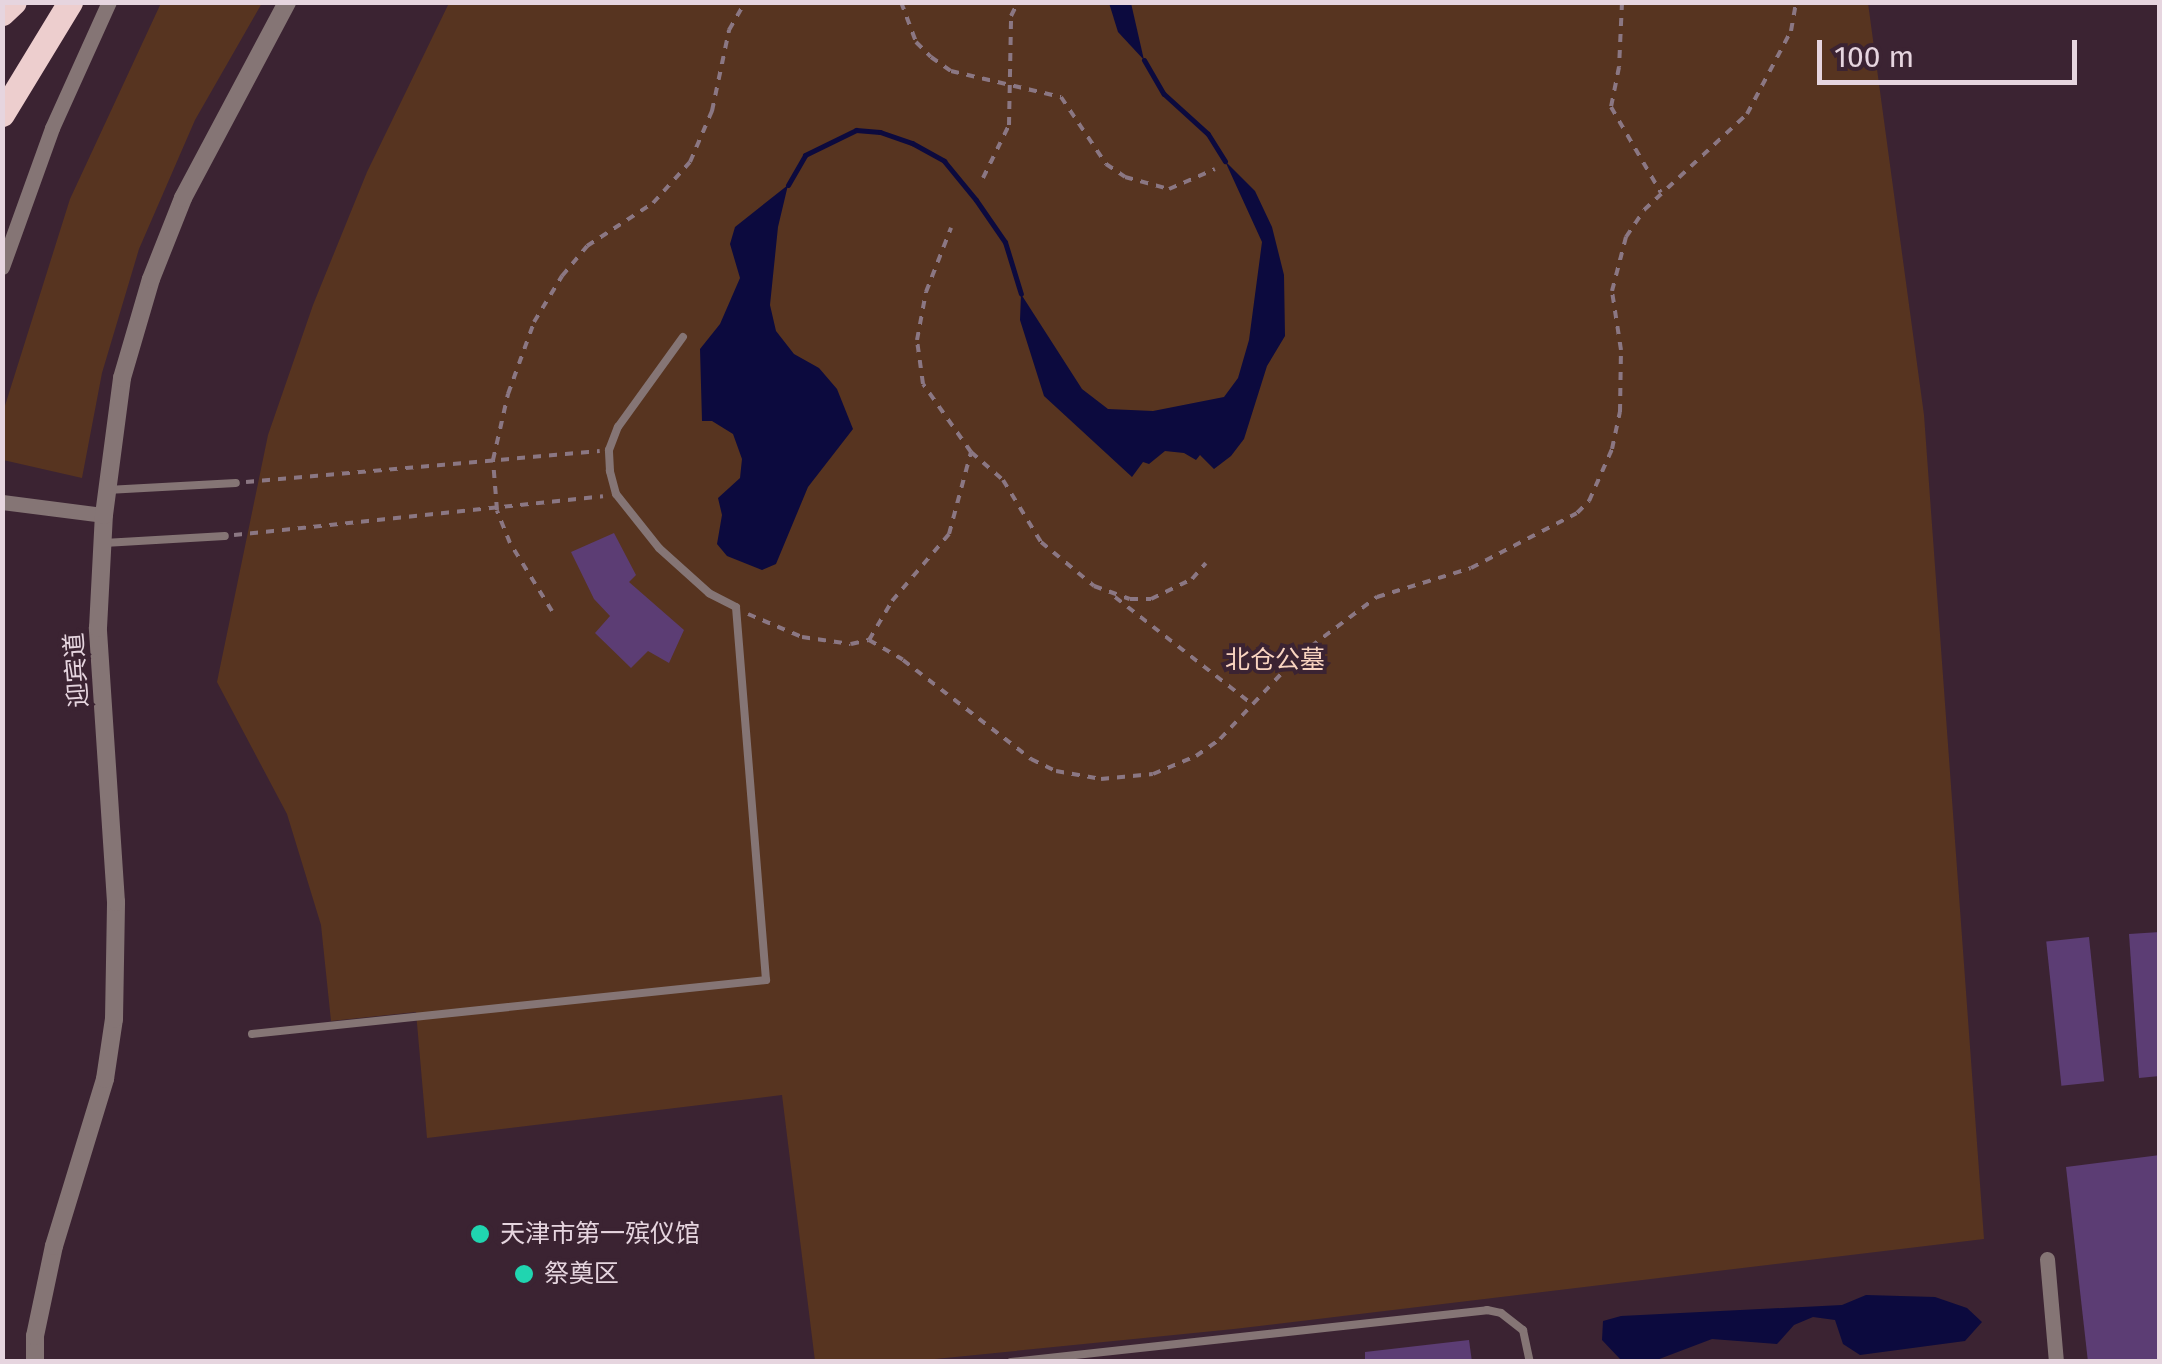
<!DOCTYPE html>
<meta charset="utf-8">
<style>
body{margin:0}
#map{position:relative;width:2162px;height:1364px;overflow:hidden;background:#3b2332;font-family:"Fira Sans","Noto Sans SC",sans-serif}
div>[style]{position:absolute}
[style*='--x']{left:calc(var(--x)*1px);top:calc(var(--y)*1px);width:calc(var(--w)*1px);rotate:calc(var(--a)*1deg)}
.green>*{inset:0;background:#573420}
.water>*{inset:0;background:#0c0a3e}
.stream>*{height:5px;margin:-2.5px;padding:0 2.5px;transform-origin:2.5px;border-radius:2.5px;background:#0c0a3e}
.building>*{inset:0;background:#5c3d74;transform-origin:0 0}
.path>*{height:4px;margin-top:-2px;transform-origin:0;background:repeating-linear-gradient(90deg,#8b7783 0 8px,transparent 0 16px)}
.service>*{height:8px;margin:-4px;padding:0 4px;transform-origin:4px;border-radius:4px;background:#857575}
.minor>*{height:15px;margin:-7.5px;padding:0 7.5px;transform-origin:7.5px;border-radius:7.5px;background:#857575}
.tertiary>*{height:18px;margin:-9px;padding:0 9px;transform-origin:9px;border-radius:9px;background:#857575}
.trunk>*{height:25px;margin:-12.5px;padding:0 12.5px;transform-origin:12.5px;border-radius:12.5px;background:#edcece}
.dots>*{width:28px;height:28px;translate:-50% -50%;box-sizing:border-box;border:5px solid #3b2332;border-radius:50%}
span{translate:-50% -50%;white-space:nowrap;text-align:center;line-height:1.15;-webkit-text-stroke:8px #3b2332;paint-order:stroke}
.park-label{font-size:25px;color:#f8d3bf}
.street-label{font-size:25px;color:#e6d5df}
.poi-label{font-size:25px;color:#e6d5df}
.left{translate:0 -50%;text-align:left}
.frame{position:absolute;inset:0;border:5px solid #e6d5df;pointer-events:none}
.scale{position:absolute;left:1817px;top:40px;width:260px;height:45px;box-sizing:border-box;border:5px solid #e6d5df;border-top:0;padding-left:12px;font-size:30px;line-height:35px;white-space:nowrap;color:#e6d5df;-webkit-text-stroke:8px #3b2332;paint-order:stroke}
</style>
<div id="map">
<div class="green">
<div style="clip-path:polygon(161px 3px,262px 3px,195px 120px,139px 249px,102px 373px,82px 478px,3px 460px,3px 412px,70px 199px)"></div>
<div style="clip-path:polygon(449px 3px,1868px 3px,1924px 415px,1984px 1239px,1234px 1329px,915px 1361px,815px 1361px,782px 1095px,427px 1138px,416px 1012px,331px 1021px,321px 925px,287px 814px,217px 682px,268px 435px,313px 305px,367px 172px)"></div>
</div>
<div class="water">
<div style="clip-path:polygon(1109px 3px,1131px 3px,1144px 60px,1118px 32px)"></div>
<div style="clip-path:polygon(1225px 161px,1255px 191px,1272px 227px,1284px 275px,1285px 336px,1267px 366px,1244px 439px,1231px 456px,1214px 469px,1200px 455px,1196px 460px,1184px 453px,1165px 451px,1149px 464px,1143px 462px,1132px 477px,1044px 396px,1020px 320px,1021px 294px,1082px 389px,1108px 409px,1153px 411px,1224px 397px,1238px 378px,1249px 340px,1262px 242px)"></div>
<div style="clip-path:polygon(788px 185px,778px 227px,770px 305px,776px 331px,794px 354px,819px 368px,837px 389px,853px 429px,808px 487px,776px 564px,762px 570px,727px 556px,717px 544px,722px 515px,718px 498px,740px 478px,742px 459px,733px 434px,712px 421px,702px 421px,700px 349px,720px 324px,740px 278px,730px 244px,735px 227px)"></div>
<div style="clip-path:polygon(1866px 1295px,1935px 1297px,1967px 1308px,1982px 1322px,1965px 1341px,1860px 1355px,1843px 1344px,1835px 1320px,1813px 1317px,1794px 1325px,1777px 1344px,1712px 1339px,1654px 1361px,1620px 1359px,1602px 1340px,1603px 1321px,1621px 1316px,1842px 1305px)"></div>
</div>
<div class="stream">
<div style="--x:1144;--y:60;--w:39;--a:60"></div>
<div style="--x:1164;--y:94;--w:59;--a:42.3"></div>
<div style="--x:1208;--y:134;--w:32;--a:58"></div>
<div style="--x:788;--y:185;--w:34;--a:-60"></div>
<div style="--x:805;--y:155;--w:57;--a:-26.1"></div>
<div style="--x:856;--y:130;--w:24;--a:5"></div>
<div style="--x:880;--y:132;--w:34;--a:19"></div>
<div style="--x:912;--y:143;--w:37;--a:29"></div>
<div style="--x:944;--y:161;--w:50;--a:50.6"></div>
<div style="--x:976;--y:200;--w:51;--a:55.4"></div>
<div style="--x:1005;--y:242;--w:54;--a:72.9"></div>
</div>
<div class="building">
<div style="clip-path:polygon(614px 533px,636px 575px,629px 582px,684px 630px,669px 663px,648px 651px,631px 668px,595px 633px,610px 616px,594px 599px,571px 552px)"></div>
<div style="clip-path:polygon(2160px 932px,2160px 1076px,2139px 1078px,2129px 934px)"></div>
<div style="left:2089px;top:937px;width:145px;height:43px;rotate:84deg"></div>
<div style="clip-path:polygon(2160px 1155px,2160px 1362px,2088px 1362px,2066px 1167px)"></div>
<div style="clip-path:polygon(1469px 1340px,1472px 1362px,1365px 1362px,1365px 1352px)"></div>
</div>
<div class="path">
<div style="--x:901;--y:2;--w:43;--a:69.4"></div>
<div style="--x:916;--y:42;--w:21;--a:45"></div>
<div style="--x:931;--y:57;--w:24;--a:35"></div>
<div style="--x:951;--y:71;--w:113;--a:13.3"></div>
<div style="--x:1061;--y:97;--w:81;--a:56.1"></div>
<div style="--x:1106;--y:164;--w:23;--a:34"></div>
<div style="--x:1125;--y:177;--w:46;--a:15.3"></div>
<div style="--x:1169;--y:189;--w:50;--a:-23.5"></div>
<div style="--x:1622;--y:2;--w:65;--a:92.6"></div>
<div style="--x:1619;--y:67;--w:41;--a:101.3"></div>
<div style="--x:1611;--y:107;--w:99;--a:59.8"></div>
<div style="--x:983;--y:178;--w:59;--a:-63.9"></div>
<div style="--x:1009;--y:125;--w:109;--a:-88.9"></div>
<div style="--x:1011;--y:16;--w:16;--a:-63"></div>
<div style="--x:971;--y:452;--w:43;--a:41.2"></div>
<div style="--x:1003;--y:480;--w:73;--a:58.5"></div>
<div style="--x:1041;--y:542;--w:69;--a:39.7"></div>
<div style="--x:1094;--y:586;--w:38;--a:20"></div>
<div style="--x:1130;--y:599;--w:21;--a:0"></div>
<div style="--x:1151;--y:599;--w:46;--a:-26"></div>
<div style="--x:1192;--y:579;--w:21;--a:-49"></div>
<div style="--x:246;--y:482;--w:355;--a:-5"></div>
<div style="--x:234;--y:535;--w:371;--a:-6"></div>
<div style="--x:1115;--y:597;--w:175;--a:38"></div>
<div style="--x:552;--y:611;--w:80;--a:-121.7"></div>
<div style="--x:510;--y:543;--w:35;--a:-112"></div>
<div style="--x:497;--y:510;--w:50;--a:-94.6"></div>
<div style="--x:493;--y:460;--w:68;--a:-77.2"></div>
<div style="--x:508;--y:394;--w:77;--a:-70.1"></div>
<div style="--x:534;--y:322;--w:54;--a:-58.7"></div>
<div style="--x:562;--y:276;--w:39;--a:-50"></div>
<div style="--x:587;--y:246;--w:79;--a:-33.1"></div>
<div style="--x:653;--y:203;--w:55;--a:-47.9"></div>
<div style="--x:690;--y:162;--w:56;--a:-66.7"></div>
<div style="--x:712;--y:111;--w:83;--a:-78.1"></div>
<div style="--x:729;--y:30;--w:32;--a:-60"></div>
<div style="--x:748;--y:614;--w:59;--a:23.1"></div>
<div style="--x:802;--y:637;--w:49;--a:8.1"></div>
<div style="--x:851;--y:644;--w:18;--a:-13"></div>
<div style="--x:869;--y:640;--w:45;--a:-59.5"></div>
<div style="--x:892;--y:601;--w:88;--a:-49.6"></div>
<div style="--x:949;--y:534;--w:85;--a:-75"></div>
<div style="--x:971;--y:452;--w:83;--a:-125.2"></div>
<div style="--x:923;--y:384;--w:44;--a:-97.8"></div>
<div style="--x:917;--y:340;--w:49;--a:-79.4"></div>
<div style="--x:926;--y:292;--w:69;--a:-68.7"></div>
<div style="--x:869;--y:640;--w:39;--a:30"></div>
<div style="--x:903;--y:660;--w:162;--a:37.7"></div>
<div style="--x:1031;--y:759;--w:28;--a:26"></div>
<div style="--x:1056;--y:771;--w:46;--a:10.1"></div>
<div style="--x:1101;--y:779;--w:52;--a:-5.5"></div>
<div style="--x:1153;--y:774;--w:47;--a:-22.7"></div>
<div style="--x:1196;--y:756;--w:29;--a:-35"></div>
<div style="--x:1220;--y:739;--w:114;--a:-46.8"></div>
<div style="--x:1298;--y:656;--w:99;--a:-36.8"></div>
<div style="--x:1377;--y:597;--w:98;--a:-17.1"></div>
<div style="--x:1471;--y:568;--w:119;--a:-27.4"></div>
<div style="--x:1577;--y:513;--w:17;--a:-45"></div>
<div style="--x:1589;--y:501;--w:57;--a:-66.1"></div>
<div style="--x:1612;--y:449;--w:38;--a:-78"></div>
<div style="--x:1620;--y:412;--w:62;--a:-89.1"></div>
<div style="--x:1621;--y:350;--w:60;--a:-98.7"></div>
<div style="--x:1612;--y:291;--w:56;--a:-75.5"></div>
<div style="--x:1626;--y:237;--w:32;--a:-56"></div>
<div style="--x:1644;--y:210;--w:141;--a:-43"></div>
<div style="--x:1747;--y:114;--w:94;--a:-62.1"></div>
<div style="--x:1791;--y:31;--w:29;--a:-80"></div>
</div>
<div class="service">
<div style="--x:107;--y:490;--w:129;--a:-3.1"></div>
<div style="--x:104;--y:543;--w:121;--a:-3.3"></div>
<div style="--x:252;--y:1034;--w:517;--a:-6"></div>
<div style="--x:766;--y:980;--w:374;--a:-94.6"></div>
<div style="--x:736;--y:607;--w:30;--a:-153"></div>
<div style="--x:709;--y:593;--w:67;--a:-138"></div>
<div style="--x:659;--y:548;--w:69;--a:-128.5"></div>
<div style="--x:616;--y:494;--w:24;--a:-105"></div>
<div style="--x:610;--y:471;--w:21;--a:-93"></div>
<div style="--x:609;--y:450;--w:25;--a:-69"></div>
<div style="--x:618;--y:427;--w:111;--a:-54.2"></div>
<div style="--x:1011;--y:1362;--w:479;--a:-6.2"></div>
<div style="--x:1487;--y:1310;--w:14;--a:12"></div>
<div style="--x:1501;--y:1313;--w:28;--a:38"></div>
<div style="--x:1523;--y:1330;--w:33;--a:78"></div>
</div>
<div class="minor">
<div style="--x:2;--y:267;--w:148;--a:-70.2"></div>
<div style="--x:52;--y:128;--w:138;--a:-65.7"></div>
<div style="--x:2;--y:502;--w:103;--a:7.3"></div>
<div style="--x:2047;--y:1259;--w:103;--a:85"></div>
</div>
<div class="tertiary">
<div style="--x:35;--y:1362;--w:26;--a:-90"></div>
<div style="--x:35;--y:1336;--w:92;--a:-78.1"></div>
<div style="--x:54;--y:1246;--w:175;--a:-73"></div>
<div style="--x:105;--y:1079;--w:61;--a:-81.5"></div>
<div style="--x:114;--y:1019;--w:117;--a:-89"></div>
<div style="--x:116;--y:902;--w:275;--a:-93.8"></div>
<div style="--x:98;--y:628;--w:113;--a:-87"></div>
<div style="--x:104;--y:515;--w:138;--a:-82.5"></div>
<div style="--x:122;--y:378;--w:103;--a:-73.7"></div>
<div style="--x:151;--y:279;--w:87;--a:-68.4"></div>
<div style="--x:183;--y:198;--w:222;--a:-62"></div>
</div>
<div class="trunk">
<div style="--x:2;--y:13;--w:16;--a:-43"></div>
<div style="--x:2;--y:114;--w:131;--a:-58.7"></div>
</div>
<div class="dots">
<div style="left:480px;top:1234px;background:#20d5b0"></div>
<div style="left:524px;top:1274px;background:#20d5b0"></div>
</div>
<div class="park-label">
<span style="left:1275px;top:660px">北仓公墓</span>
</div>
<div class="street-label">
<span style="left:77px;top:670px;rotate:-94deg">迎宾道</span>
</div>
<div class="poi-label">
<span class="left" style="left:500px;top:1234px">天津市第一殡仪馆</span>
<span class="left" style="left:544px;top:1274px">祭奠区</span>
</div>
<div class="frame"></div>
<div class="scale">100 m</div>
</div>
